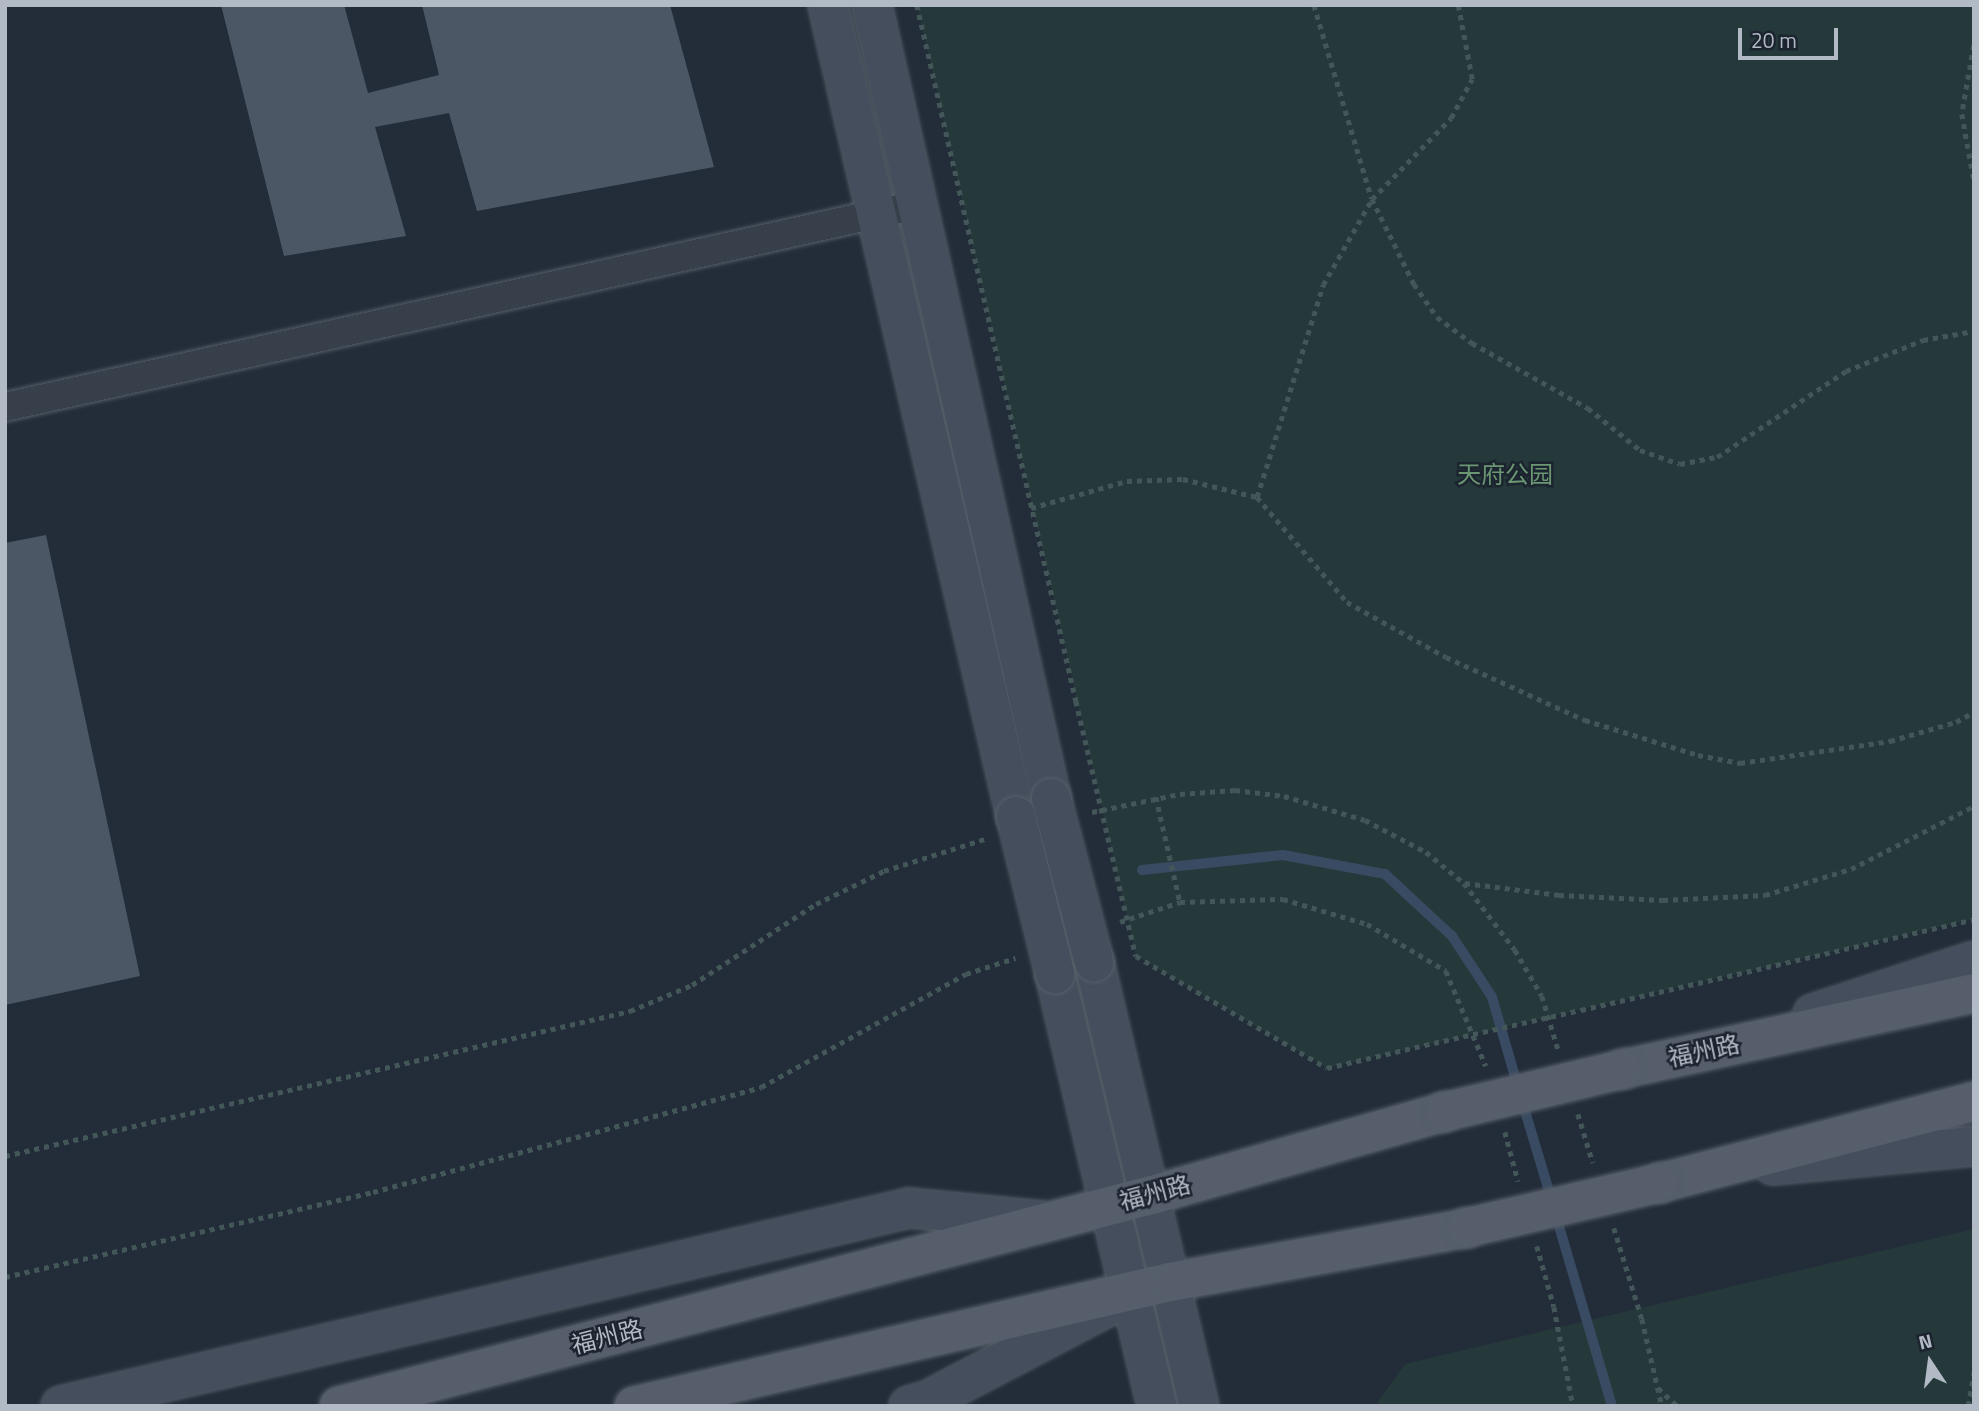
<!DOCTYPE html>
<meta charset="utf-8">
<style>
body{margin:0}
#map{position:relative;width:1979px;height:1411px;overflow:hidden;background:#232d3a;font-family:"Titillium Web","Noto Sans SC",sans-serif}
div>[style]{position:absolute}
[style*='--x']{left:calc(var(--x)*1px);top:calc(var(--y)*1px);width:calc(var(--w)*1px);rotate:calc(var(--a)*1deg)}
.green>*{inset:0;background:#25393b}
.stream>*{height:10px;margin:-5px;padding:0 5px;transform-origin:5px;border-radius:5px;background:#394b62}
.building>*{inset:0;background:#4c5765}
.path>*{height:4.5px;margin-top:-2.25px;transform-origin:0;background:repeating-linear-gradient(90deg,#435658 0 5px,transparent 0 10px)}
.roads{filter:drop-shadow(0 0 2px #555d68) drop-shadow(0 0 2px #555d68)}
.street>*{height:28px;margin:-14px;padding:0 14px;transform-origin:14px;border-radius:14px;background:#373f4a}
.secondary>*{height:38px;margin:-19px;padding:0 19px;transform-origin:19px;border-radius:19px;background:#454e5d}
.primary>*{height:38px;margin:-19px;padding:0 19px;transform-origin:19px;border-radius:19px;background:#555e6a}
.path-bridge>*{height:4.5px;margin-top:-2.25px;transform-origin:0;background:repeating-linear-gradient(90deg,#435658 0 5px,transparent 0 10px)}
.bridges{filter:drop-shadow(0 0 2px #555d68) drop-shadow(0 0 2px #555d68)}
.secondary-bridge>*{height:38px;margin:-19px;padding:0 19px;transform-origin:19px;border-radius:19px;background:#454e5d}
.primary-bridge>*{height:38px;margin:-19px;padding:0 19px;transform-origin:19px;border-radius:19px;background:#555e6a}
span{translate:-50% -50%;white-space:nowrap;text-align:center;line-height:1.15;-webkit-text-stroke:5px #1c242f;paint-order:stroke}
.park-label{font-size:24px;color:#6a9673}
.street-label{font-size:24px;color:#b2bac6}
.frame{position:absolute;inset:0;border:7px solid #b2bac6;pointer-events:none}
.north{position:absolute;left:1895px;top:1327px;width:70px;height:70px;-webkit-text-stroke:5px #1c242f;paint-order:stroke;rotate:347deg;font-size:19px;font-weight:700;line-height:28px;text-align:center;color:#b2bac6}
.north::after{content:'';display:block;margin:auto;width:24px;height:32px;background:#b2bac6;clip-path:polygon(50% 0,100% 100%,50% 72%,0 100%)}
.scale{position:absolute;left:1738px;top:28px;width:100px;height:32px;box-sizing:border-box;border:4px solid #b2bac6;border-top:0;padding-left:9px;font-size:21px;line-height:24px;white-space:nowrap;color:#b2bac6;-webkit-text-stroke:5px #1c242f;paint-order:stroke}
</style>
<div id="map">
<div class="green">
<div style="clip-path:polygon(917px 5px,1974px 5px,1974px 919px,1327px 1068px,1136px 956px)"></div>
<div style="clip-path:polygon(1974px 1229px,1974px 1406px,1375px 1406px,1405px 1364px)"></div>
</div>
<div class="stream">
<div style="--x:1142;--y:870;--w:142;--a:-6.1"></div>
<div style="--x:1283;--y:855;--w:104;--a:10.6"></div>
<div style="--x:1385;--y:874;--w:91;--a:42.8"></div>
<div style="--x:1452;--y:936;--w:73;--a:56.7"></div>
<div style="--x:1492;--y:997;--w:94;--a:73.9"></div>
<div style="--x:1522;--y:1101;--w:104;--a:73.3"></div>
<div style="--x:1556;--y:1216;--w:198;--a:73.6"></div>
</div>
<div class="building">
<div style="clip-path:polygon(221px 5px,344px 5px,368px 93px,439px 75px,422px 5px,670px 5px,714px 167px,477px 211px,449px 113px,375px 127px,406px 236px,284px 256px)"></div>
<div style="clip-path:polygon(46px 535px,140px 976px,5px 1005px,5px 543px)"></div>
</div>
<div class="path">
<div style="--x:917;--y:5;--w:714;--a:77.13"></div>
<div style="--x:1314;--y:5;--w:202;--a:73.4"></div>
<div style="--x:1372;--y:199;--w:95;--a:63.7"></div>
<div style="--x:1414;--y:284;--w:40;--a:55.1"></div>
<div style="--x:1437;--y:317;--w:44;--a:36.6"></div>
<div style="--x:1472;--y:343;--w:133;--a:29.3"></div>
<div style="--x:1588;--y:408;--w:67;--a:38.9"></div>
<div style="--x:1640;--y:450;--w:42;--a:19.3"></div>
<div style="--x:1680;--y:464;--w:38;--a:-11"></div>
<div style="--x:1717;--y:457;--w:155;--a:-33.7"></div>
<div style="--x:1846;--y:371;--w:83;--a:-21.9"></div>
<div style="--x:1923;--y:340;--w:52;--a:-10"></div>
<div style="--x:1974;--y:45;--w:70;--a:99.9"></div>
<div style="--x:1962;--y:114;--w:68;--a:79.8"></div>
<div style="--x:1257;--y:497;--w:222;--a:-72.7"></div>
<div style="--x:1323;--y:285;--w:99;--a:-60.3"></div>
<div style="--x:1372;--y:199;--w:113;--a:-45.7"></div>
<div style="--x:1451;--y:118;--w:44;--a:-61.7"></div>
<div style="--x:1472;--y:79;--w:75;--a:-100.7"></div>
<div style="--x:1031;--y:508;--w:100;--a:-15.7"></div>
<div style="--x:1127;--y:481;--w:56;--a:-2"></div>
<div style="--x:1183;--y:479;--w:76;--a:13.7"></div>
<div style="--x:1257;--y:497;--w:138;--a:49.4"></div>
<div style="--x:1347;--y:602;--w:113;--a:29.1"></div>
<div style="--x:1446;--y:657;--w:153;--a:24.4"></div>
<div style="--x:1585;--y:720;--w:118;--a:17.2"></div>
<div style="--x:1698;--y:755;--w:43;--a:10.8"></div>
<div style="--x:1740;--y:763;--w:152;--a:-8.3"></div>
<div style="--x:1890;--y:741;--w:69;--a:-16.1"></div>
<div style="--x:1956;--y:722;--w:21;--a:-29"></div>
<div style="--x:1156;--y:797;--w:108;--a:77.1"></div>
<div style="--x:1092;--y:812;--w:90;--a:-11.6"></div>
<div style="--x:1180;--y:794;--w:55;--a:-4.2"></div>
<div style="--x:1235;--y:790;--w:49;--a:7"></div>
<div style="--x:1284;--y:796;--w:84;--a:16.5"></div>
<div style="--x:1365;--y:820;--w:69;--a:27.7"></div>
<div style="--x:1426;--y:852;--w:49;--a:39.2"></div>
<div style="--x:1464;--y:883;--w:84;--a:52.7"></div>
<div style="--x:1515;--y:950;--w:53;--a:59.6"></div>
<div style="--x:1542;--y:996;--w:55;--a:73.2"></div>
<div style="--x:1465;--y:883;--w:95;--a:7.3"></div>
<div style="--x:1559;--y:895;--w:104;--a:2.8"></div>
<div style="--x:1663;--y:900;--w:102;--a:-2.8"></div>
<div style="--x:1765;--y:895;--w:90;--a:-16.8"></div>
<div style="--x:1851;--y:869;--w:138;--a:-27.1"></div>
<div style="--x:1120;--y:922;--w:63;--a:-18.4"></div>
<div style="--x:1180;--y:902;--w:103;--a:-1.7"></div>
<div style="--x:1283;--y:899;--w:88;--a:16.6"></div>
<div style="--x:1367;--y:924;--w:92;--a:30.7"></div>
<div style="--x:1446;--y:971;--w:103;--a:67.2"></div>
<div style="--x:1136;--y:956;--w:221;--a:30.4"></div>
<div style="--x:1327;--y:1068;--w:110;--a:-13.2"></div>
<div style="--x:1581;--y:1010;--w:403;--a:-13"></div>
<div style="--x:1578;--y:1114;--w:51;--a:73"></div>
<div style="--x:1505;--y:1132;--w:51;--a:75.1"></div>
<div style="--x:5;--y:1156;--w:642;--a:-13.06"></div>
<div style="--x:630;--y:1011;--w:67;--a:-22.8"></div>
<div style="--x:692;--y:985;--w:148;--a:-33.2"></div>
<div style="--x:816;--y:904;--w:76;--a:-25.9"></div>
<div style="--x:884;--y:871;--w:106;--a:-17.6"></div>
<div style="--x:1614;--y:1228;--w:95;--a:72.9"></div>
<div style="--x:1642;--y:1319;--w:89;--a:77.1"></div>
<div style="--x:1537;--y:1246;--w:63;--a:74.4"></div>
<div style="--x:1554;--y:1307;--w:101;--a:79.1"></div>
<div style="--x:5;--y:1277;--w:378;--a:-13"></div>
<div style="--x:373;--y:1192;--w:402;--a:-15.1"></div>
<div style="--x:761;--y:1087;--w:234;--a:-28.9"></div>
<div style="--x:966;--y:974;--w:52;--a:-18.1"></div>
<div style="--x:1658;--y:1388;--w:26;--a:43"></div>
<div style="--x:1968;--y:1406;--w:35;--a:-80"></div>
</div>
<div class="roads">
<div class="street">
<div style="--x:5;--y:407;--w:934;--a:-12.49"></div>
</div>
<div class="secondary">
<div style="--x:828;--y:5;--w:833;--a:76.95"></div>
<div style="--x:872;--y:5;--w:813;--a:77.28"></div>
<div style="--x:1094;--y:962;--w:456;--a:76.7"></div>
<div style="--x:1055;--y:974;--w:444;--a:76.7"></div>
<div style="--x:1813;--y:1014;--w:169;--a:-18.2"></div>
<div style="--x:1773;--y:1165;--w:202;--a:-5.4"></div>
<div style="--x:61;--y:1406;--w:871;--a:-13.14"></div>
<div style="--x:909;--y:1208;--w:136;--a:5.5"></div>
<div style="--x:909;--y:1406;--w:19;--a:-16"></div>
<div style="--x:927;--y:1401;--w:217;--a:-27.7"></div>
</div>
<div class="primary">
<div style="--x:1623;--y:1069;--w:359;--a:-12.2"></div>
<div style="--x:1660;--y:1183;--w:325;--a:-14.6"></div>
<div style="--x:339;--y:1406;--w:840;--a:-14.55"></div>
<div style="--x:1152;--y:1195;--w:304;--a:-15.9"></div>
<div style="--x:634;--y:1406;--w:550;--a:-13.03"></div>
<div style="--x:1170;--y:1282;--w:301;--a:-10.3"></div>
</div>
</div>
<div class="path-bridge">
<div style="--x:1076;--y:701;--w:262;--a:76.8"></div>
<div style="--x:1434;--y:1043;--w:151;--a:-12.7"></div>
</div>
<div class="bridges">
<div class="secondary-bridge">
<div style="--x:1051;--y:798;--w:170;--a:75.3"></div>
<div style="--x:1016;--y:816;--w:163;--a:76.1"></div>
</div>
<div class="primary-bridge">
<div style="--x:1444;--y:1112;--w:184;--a:-13.5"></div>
<div style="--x:1466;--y:1228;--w:199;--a:-13.1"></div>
</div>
</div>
<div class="park-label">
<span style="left:1505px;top:475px">天府公园</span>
</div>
<div class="street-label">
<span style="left:1704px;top:1051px;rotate:-12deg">福州路</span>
<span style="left:1155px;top:1193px;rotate:-15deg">福州路</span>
<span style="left:607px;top:1337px;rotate:-14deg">福州路</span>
</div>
<div class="frame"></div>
<div class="north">N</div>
<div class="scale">20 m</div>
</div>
